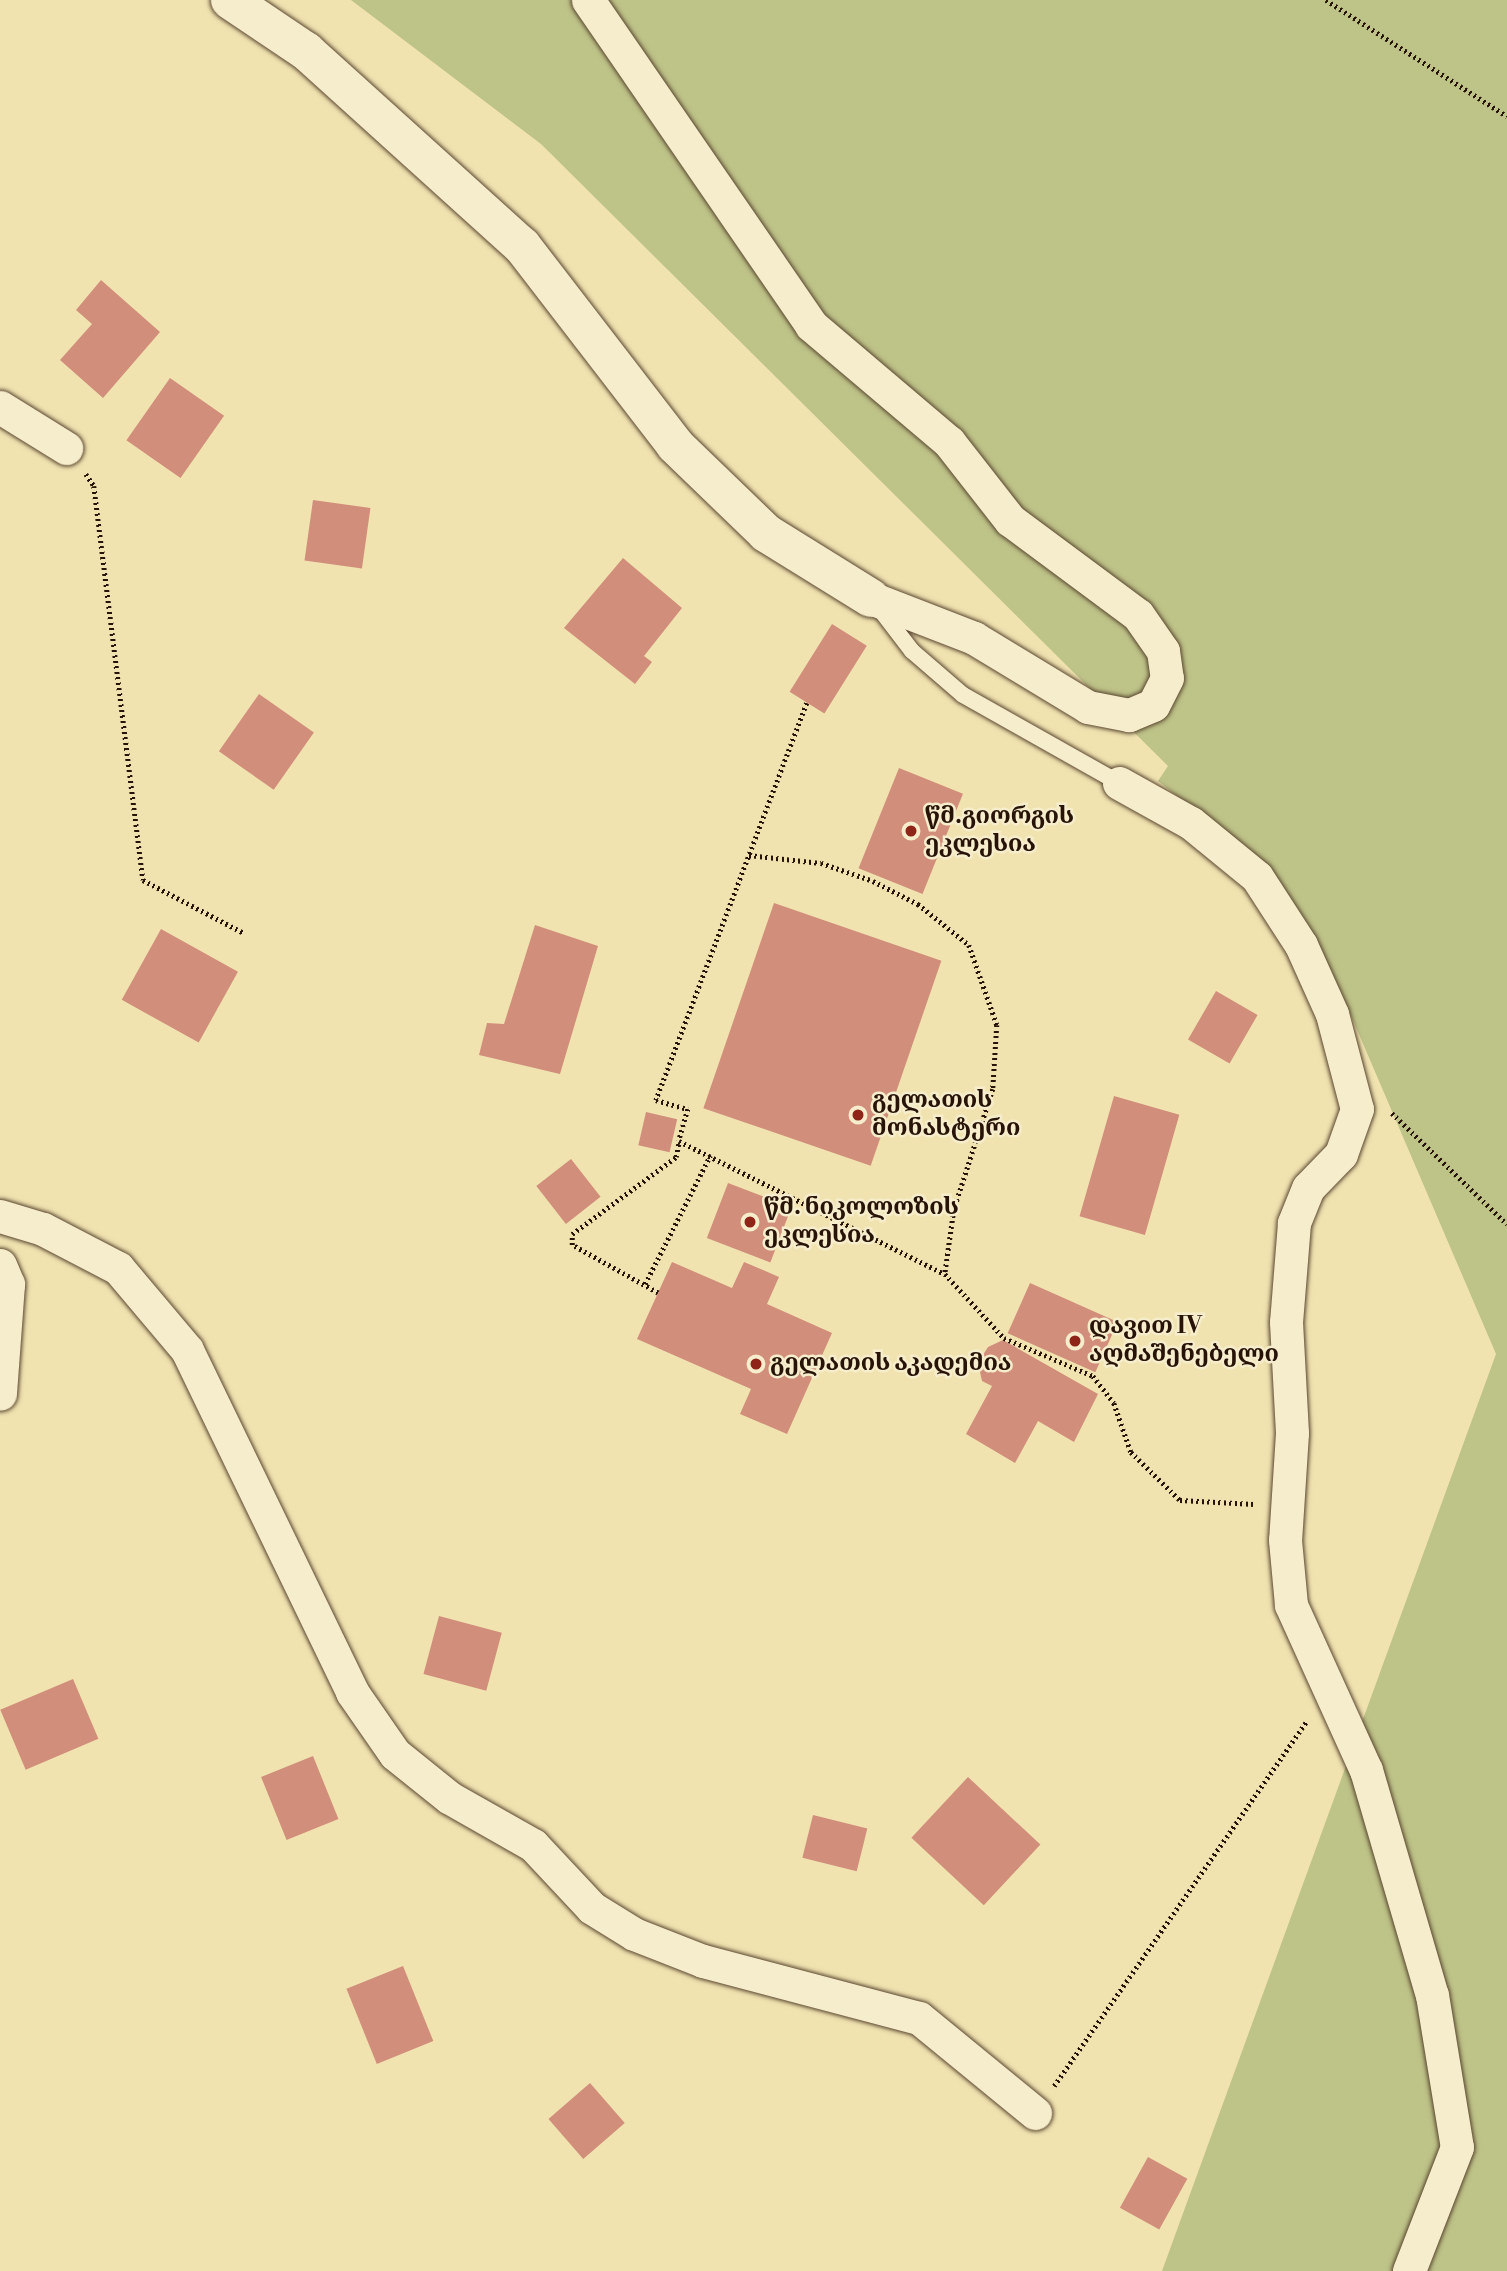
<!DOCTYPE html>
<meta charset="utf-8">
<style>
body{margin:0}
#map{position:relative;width:1507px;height:2271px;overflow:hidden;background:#f1e3b0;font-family:"Libre Bodoni","Noto Serif Georgian",serif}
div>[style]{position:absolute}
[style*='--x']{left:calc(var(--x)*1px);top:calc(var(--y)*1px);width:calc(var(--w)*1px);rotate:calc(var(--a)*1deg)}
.green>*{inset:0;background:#bec388}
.building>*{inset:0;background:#d18e7b;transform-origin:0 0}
.path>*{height:4.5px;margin-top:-2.25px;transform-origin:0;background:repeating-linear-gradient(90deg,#271307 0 2px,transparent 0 5.5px)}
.roads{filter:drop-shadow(0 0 2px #5a4731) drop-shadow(0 0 2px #5a4731)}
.service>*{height:16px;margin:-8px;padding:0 8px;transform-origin:8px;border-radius:8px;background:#f6edcc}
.minor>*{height:33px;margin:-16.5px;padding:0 16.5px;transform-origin:16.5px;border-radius:16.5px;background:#f6edcc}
.tertiary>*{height:38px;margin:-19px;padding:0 19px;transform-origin:19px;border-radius:19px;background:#f6edcc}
.dots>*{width:19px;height:19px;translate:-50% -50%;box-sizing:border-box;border:4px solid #f6edcc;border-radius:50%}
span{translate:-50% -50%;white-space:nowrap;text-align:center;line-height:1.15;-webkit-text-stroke:5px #f6edcc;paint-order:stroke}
.poi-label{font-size:24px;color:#271307;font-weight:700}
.left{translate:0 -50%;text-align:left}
</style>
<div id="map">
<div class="green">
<div style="clip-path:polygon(351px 0,1507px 0,1507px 2271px,1162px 2271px,1496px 1354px,1340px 990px,1253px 855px,1158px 781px,1168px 766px,541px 144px)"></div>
</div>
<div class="building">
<div style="clip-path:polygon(101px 280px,160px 332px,103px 398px,60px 360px,92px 324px,76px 310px)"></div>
<div style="left:170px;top:378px;width:66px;height:76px;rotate:35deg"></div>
<div style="left:313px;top:500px;width:58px;height:61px;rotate:8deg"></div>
<div style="clip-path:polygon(623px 558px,682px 608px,644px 656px,652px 662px,635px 684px,564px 628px)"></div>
<div style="left:832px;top:624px;width:41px;height:80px;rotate:32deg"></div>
<div style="left:259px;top:694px;width:67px;height:70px;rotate:35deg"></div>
<div style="left:899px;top:768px;width:69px;height:108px;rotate:22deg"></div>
<div style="left:774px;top:903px;width:177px;height:217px;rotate:19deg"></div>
<div style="clip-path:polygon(535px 925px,598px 946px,560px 1074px,479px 1055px,487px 1023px,504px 1024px)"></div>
<div style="left:161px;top:929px;width:88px;height:81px;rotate:29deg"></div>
<div style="left:1216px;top:991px;width:48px;height:56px;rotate:30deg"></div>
<div style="left:1114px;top:1096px;width:68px;height:125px;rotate:16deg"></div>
<div style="left:646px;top:1112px;width:32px;height:34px;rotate:13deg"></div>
<div style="left:571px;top:1159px;width:48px;height:44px;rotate:52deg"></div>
<div style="left:728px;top:1183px;width:68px;height:59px;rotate:21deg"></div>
<div style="clip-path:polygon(672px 1262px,732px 1288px,744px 1262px,763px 1270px,779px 1277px,767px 1304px,832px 1333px,787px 1434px,740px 1414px,751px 1389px,637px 1339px)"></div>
<div style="left:1030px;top:1283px;width:96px;height:55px;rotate:24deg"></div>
<div style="clip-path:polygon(1003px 1340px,1098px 1394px,1074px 1442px,1038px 1421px,1015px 1463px,966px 1434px,992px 1386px,982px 1381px,978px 1363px,988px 1347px)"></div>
<div style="left:439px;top:1616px;width:65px;height:60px;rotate:15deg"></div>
<div style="left:73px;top:1679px;width:65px;height:79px;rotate:67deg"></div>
<div style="left:313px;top:1756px;width:68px;height:56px;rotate:68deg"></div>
<div style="left:968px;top:1777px;width:99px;height:83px;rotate:43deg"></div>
<div style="left:813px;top:1815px;width:56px;height:44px;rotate:14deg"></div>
<div style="left:403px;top:1966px;width:81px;height:61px;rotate:68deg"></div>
<div style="left:590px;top:2083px;width:53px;height:55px;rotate:49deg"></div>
<div style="left:1148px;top:2157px;width:45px;height:58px;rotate:29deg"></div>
</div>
<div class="path">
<div style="--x:1326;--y:0;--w:215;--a:32.7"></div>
<div style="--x:86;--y:474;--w:14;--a:56"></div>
<div style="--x:94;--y:486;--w:397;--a:82.9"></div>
<div style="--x:143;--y:880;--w:114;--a:27.7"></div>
<div style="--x:807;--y:703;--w:425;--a:110.8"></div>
<div style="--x:656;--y:1100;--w:33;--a:16"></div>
<div style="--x:688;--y:1109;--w:33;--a:106"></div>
<div style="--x:679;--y:1141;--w:297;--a:26.6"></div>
<div style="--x:945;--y:1274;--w:87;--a:47.3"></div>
<div style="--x:1004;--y:1338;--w:97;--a:23.1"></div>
<div style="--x:1093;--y:1376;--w:34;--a:52"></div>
<div style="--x:1114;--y:1403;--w:52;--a:70.9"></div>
<div style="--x:1131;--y:1452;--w:69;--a:44.4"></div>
<div style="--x:1180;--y:1500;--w:74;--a:3.1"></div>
<div style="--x:749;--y:855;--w:72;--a:6.3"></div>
<div style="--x:821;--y:863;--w:55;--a:19.1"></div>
<div style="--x:873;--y:881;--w:51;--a:27.1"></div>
<div style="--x:918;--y:904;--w:65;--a:38.8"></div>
<div style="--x:969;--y:945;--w:85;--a:70.7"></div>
<div style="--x:997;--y:1025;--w:64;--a:93.6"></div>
<div style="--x:993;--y:1089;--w:127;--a:107.9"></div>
<div style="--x:954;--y:1210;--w:65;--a:98"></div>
<div style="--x:1392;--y:1113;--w:160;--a:44"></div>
<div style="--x:645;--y:1284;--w:144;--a:-63.1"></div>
<div style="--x:658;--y:1293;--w:98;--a:-150.8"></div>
<div style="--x:572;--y:1245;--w:11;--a:-90"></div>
<div style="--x:572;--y:1234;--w:129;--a:-36.5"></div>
<div style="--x:676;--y:1157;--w:16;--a:-79"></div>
<div style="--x:1054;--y:2086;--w:443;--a:-55.3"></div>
</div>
<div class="roads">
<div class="service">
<div style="--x:879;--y:608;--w:54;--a:52.5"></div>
<div style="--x:912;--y:651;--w:67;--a:40.8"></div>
<div style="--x:963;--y:695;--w:179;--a:29.4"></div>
</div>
<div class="minor">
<div style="--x:588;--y:0;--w:394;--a:55.5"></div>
<div style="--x:811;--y:325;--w:181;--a:40.3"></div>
<div style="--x:949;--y:442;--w:99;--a:52"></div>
<div style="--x:1010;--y:520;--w:159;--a:36.6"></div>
<div style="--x:1138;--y:615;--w:44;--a:55.2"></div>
<div style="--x:1163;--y:651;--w:27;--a:82"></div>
<div style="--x:1167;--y:678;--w:30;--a:117"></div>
<div style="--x:1153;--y:705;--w:26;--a:157"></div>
<div style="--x:1129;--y:715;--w:42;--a:-169"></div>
<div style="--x:1088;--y:707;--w:133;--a:-148.8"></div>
<div style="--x:974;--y:638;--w:110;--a:-158.8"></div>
<div style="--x:0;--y:407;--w:78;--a:31.8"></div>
<div style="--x:1119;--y:783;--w:82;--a:29.1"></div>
<div style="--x:1191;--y:823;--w:85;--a:39.3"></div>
<div style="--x:1257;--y:877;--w:81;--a:57.1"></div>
<div style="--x:1301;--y:945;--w:76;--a:65.8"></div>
<div style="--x:1332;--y:1014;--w:98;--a:75.3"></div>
<div style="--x:1357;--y:1109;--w:48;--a:109.6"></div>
<div style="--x:1341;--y:1154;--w:47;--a:134.1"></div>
<div style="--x:1308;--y:1188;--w:38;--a:112"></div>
<div style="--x:1294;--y:1223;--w:99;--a:94.6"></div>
<div style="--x:1286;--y:1322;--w:111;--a:86.9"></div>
<div style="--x:1292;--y:1433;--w:107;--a:93.7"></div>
<div style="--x:1285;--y:1540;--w:65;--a:84.7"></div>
<div style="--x:1291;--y:1605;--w:181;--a:65.6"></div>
<div style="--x:1366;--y:1770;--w:234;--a:73.7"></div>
<div style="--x:1432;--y:1995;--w:154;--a:80.7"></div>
<div style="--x:1457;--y:2147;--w:133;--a:111.2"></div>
<div style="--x:0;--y:1216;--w:45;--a:16.8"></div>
<div style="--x:43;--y:1229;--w:85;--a:27.5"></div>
<div style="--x:118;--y:1268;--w:107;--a:49.9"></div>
<div style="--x:187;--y:1350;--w:380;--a:64.2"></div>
<div style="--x:352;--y:1692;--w:75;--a:55.3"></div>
<div style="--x:395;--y:1754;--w:70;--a:38.7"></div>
<div style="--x:450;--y:1798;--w:95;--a:29.5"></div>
<div style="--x:533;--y:1845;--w:86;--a:46.9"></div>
<div style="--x:592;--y:1908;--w:49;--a:31.8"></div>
<div style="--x:634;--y:1934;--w:74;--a:21.4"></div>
<div style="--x:703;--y:1961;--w:223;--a:14.8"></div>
<div style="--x:919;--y:2018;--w:150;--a:39.3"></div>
<div style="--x:0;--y:1265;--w:21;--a:67"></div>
<div style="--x:8;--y:1284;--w:110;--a:94.2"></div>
</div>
<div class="tertiary">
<div style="--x:230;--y:0;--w:92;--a:33.9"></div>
<div style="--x:306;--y:51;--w:291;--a:42.1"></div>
<div style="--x:522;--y:246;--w:251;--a:52.4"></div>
<div style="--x:675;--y:445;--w:127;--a:44"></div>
<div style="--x:766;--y:533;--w:123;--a:31.8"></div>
</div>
</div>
<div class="dots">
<div style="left:911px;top:831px;background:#8f2418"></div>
<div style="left:858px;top:1115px;background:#8f2418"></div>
<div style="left:750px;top:1222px;background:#8f2418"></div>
<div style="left:1075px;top:1341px;background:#8f2418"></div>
<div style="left:756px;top:1364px;background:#8f2418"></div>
</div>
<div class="poi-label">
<span class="left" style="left:925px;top:831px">წმ.გიორგის<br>ეკლესია</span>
<span class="left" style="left:872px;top:1115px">გელათის<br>მონასტერი</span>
<span class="left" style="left:764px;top:1222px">წმ. ნიკოლოზის<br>ეკლესია</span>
<span class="left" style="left:1089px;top:1341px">დავით IV<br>აღმაშენებელი</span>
<span class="left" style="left:770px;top:1364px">გელათის აკადემია</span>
</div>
</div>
